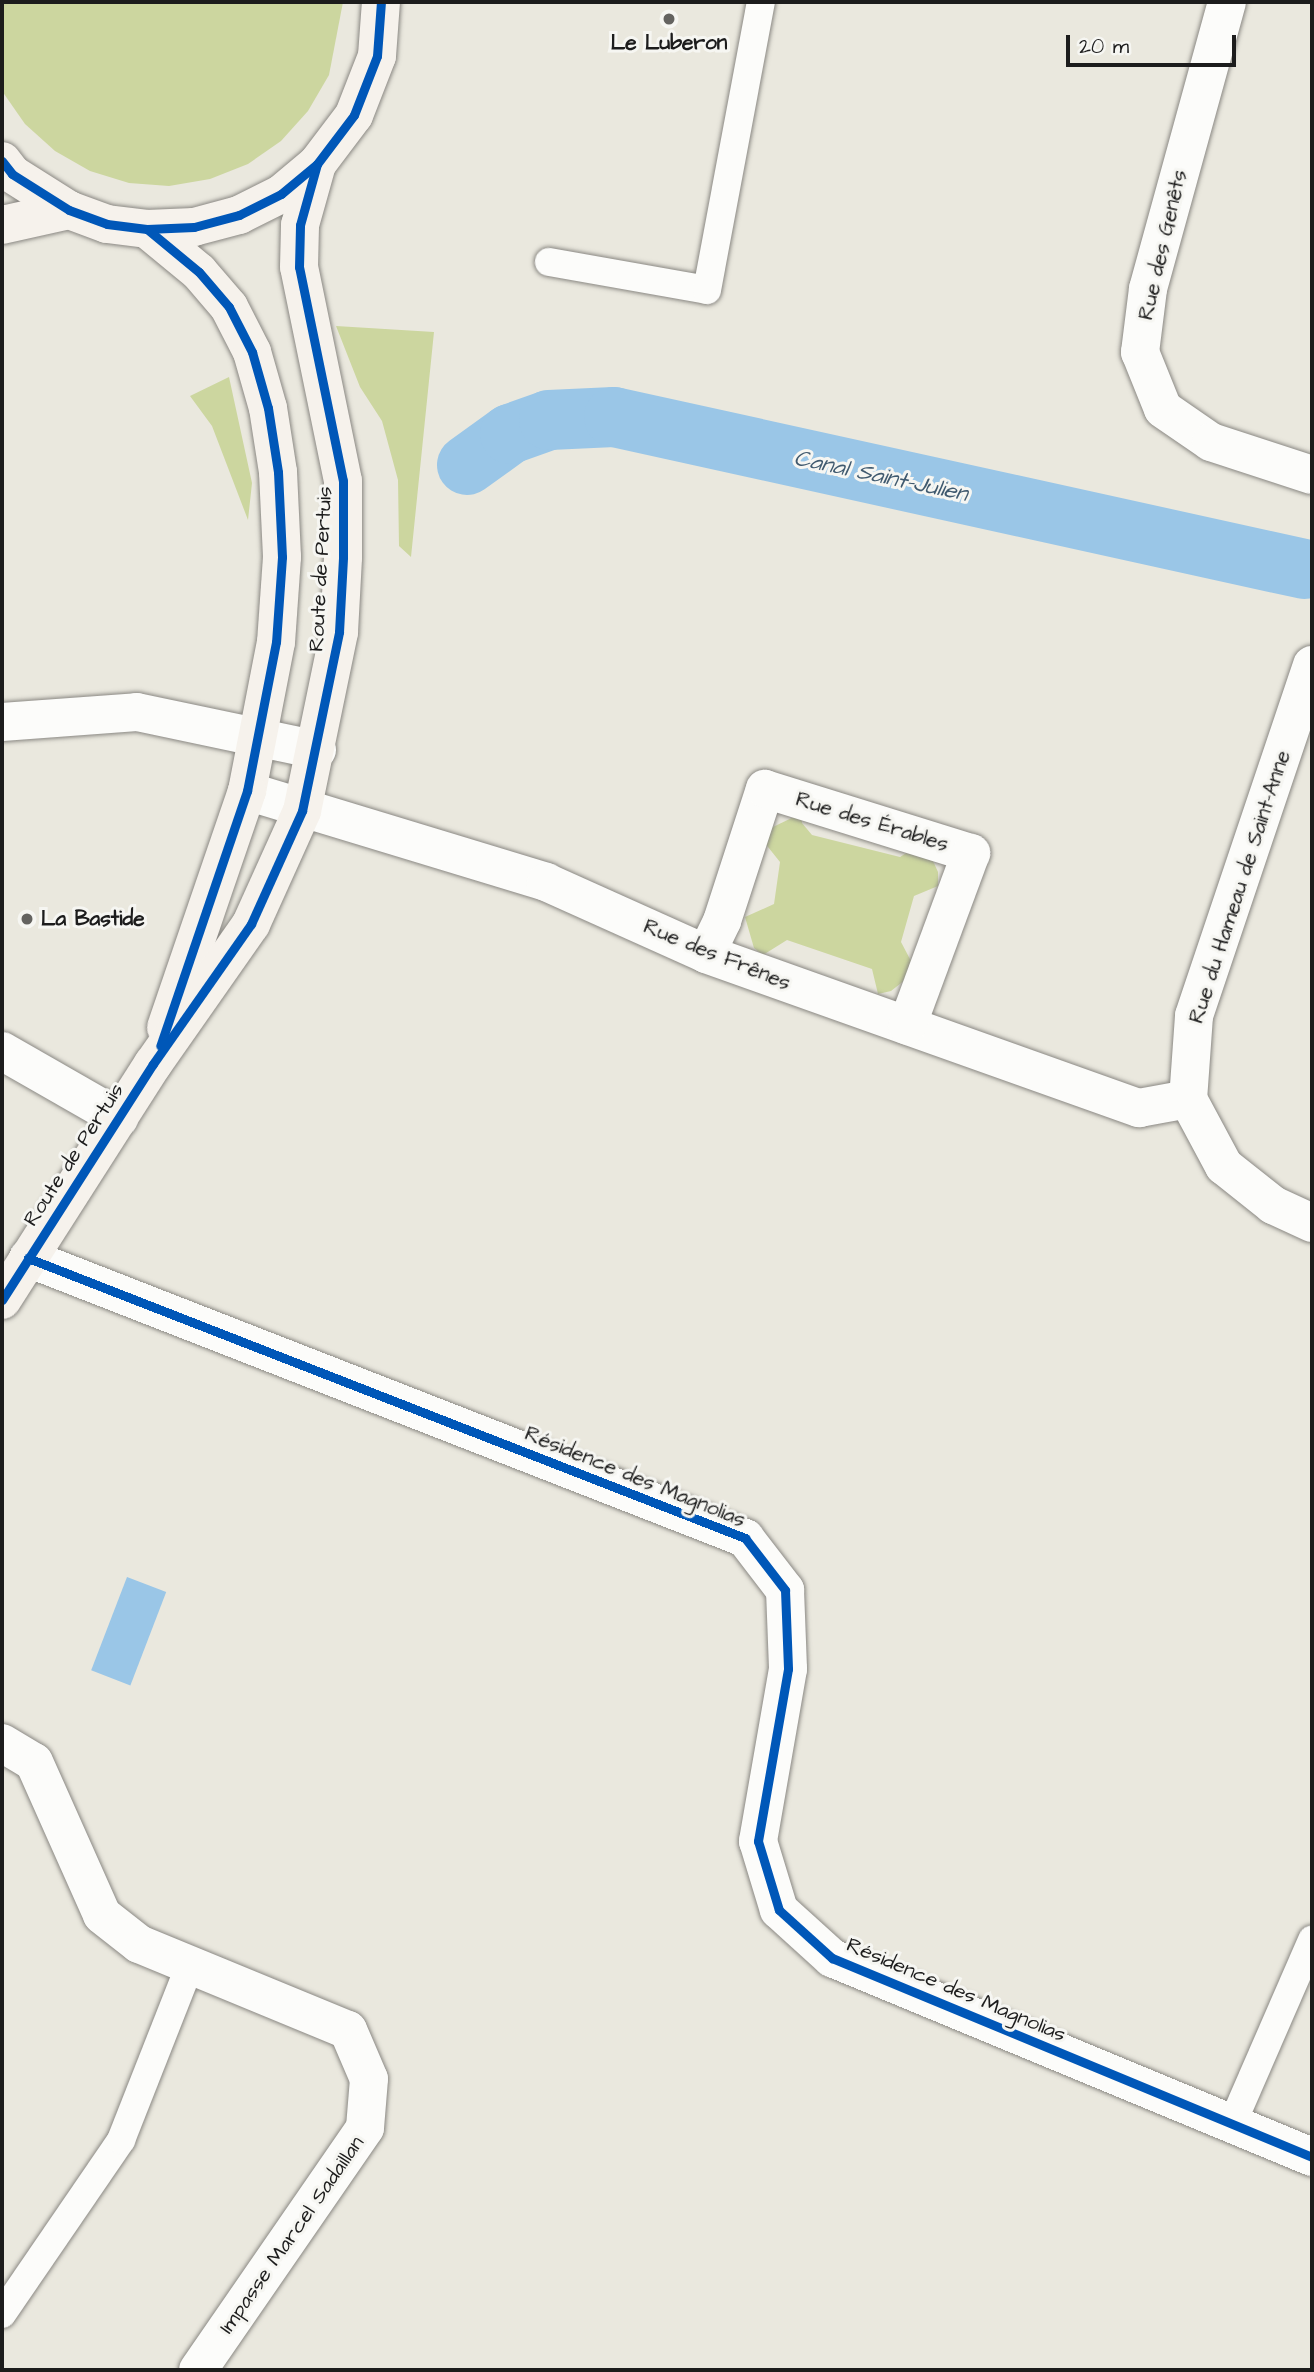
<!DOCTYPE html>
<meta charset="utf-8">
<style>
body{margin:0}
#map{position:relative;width:1314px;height:2372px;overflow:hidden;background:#eae8de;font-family:"Architects Daughter",sans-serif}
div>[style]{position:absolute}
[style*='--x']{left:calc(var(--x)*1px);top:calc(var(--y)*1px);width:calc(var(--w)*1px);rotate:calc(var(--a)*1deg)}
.green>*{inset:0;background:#ccd69f}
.water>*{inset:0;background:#9ac6e7;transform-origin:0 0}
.canal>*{height:60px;margin:-30px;padding:0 30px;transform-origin:30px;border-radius:30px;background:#9ac6e7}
.roads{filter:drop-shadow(0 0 2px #8a8883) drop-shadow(0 0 2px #8a8883)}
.service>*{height:28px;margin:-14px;padding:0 14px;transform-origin:14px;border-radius:14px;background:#fcfcfa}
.minor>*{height:38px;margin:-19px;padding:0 19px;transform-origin:19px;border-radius:19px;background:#fcfcfa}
.secondary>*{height:38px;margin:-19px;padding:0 19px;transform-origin:19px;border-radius:19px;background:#f6f2ec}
.cycleway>*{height:9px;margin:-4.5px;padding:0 4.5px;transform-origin:4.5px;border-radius:4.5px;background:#0057b8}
.dots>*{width:19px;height:19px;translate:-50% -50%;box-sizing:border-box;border:4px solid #f6f6f2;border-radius:50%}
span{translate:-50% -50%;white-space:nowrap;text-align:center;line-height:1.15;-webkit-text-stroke:6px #f6f6f2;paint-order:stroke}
.poi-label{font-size:21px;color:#1c1c1c;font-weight:700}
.left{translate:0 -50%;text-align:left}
.street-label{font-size:21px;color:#1c1c1c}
.water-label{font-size:23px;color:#405a6f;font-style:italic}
.frame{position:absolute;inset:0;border:4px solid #1c1c1c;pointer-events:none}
.scale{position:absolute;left:1066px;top:35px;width:170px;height:32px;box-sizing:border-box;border:4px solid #1c1c1c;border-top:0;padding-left:9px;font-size:21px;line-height:24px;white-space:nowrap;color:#1c1c1c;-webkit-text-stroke:5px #f6f6f2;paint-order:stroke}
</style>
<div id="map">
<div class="green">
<div style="clip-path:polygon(2px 2px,343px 2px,329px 75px,308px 111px,281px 141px,248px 164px,210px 179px,169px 186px,129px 183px,90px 171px,55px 151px,25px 124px,2px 91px)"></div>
<div style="clip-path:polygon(336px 326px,434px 332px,411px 557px,399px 546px,398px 480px,382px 421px,360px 387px)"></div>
<div style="clip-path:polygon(229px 377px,252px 483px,248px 520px,212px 426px,190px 396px)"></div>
<div style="clip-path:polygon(802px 813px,802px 823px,812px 835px,900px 857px,919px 845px,929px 852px,938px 872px,938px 886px,914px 896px,901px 942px,911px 961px,905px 980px,891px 991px,878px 994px,872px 969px,787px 940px,763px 955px,754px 948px,745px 917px,774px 904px,780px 862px,764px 842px,773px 827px)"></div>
</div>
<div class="water">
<div style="left:127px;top:1577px;width:42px;height:100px;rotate:21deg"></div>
</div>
<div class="canal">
<div style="--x:467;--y:465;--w:53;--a:-35.8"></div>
<div style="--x:510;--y:434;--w:41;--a:-19.7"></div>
<div style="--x:549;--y:420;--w:65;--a:-2.6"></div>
<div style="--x:614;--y:417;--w:707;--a:12.42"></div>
</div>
<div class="roads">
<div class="service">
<div style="--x:549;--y:262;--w:160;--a:10"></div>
<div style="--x:707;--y:290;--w:293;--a:-79.4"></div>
<div style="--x:1232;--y:2124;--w:201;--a:-66.5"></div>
<div style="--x:2;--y:2314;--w:211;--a:-55.6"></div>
<div style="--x:121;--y:2140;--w:188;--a:-68.5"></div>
</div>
<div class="minor">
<div style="--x:1227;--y:2;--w:298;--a:105.4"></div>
<div style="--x:1148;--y:289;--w:64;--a:97.2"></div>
<div style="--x:1140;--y:352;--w:61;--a:68"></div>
<div style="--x:1163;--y:409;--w:58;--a:34.5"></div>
<div style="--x:1211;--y:442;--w:106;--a:18.1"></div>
<div style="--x:1312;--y:665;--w:370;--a:108.6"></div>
<div style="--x:1194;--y:1016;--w:83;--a:94.1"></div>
<div style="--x:1188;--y:1099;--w:76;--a:61.8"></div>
<div style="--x:1224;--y:1166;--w:63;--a:38.5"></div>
<div style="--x:1273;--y:1205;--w:43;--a:24.8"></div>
<div style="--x:2;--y:722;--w:135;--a:-4.2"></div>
<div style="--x:137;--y:712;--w:184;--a:11.9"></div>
<div style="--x:247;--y:791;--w:313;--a:16.9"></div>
<div style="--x:546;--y:882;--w:175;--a:24.2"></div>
<div style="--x:706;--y:954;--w:460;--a:19.6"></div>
<div style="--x:1139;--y:1108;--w:50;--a:-10.4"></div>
<div style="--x:706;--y:954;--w:37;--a:-64"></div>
<div style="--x:722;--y:921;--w:139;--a:-72"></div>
<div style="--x:765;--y:789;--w:216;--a:17.3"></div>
<div style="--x:971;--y:853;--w:184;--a:110.3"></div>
<div style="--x:2;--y:1051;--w:135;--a:29.8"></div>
<div style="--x:28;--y:1258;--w:770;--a:21.33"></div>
<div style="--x:745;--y:1538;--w:66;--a:52.4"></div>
<div style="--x:785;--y:1590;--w:79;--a:87.8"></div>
<div style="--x:788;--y:1669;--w:175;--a:99.9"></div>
<div style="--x:758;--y:1841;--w:72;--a:73.1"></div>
<div style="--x:779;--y:1910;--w:72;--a:42.2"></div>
<div style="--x:832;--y:1958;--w:520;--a:22.52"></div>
<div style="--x:2;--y:1743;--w:37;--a:31"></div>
<div style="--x:34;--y:1762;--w:167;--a:66"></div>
<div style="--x:102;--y:1915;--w:47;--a:38.1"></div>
<div style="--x:139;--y:1944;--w:226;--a:22.4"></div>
<div style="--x:348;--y:2030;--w:53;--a:66.8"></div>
<div style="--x:369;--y:2079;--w:49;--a:94.7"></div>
<div style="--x:365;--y:2128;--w:294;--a:124.6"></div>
</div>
<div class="secondary">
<div style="--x:2;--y:161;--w:16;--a:52"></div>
<div style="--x:12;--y:174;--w:67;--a:32.3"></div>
<div style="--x:69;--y:210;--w:40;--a:20.2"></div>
<div style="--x:107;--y:224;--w:40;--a:7.1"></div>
<div style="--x:147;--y:229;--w:47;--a:-2.4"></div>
<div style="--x:194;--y:227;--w:47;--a:-14.9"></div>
<div style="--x:239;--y:215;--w:47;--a:-26.6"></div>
<div style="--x:281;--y:194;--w:47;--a:-39.8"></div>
<div style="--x:317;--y:164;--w:61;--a:-52.9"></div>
<div style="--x:354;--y:115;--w:63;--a:-68.7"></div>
<div style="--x:377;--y:56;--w:54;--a:-85.8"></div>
<div style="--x:2;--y:225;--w:69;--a:-12.6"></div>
<div style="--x:147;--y:229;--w:67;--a:39.6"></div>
<div style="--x:199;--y:272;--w:46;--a:49.4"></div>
<div style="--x:229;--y:307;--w:51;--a:62.9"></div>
<div style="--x:252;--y:352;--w:58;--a:74.1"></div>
<div style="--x:268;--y:408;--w:65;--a:81.1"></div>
<div style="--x:278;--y:472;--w:85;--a:87.3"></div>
<div style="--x:282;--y:557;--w:85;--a:94"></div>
<div style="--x:276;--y:642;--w:152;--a:101"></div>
<div style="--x:247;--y:791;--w:250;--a:108.9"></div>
<div style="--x:2;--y:1300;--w:280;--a:-57.4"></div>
<div style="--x:153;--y:1064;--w:171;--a:-55"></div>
<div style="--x:251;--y:924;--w:124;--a:-65.7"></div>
<div style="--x:302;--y:811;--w:183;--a:-78.3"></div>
<div style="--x:339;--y:632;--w:75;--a:-86.9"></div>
<div style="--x:343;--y:557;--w:76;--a:-90"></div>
<div style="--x:343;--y:481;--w:218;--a:-101.6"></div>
<div style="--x:299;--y:267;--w:42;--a:-88.6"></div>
<div style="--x:300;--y:225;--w:63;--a:-74.4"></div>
</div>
</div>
<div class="cycleway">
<div style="--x:2;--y:161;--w:16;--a:52"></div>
<div style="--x:12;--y:174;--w:67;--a:32.3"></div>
<div style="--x:69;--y:210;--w:40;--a:20.2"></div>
<div style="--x:107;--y:224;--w:40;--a:7.1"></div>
<div style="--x:147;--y:229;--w:47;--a:-2.4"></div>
<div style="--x:194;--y:227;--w:47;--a:-14.9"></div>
<div style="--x:239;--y:215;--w:47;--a:-26.6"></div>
<div style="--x:281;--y:194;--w:47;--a:-39.8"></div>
<div style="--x:317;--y:164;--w:61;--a:-52.9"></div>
<div style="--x:354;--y:115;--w:63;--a:-68.7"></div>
<div style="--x:377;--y:56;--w:54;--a:-85.8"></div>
<div style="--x:147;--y:229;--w:67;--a:39.6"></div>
<div style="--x:199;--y:272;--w:46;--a:49.4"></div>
<div style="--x:229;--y:307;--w:51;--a:62.9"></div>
<div style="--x:252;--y:352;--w:58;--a:74.1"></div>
<div style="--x:268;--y:408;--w:65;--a:81.1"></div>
<div style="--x:278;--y:472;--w:85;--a:87.3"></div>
<div style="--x:282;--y:557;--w:85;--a:94"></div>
<div style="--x:276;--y:642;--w:152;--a:101"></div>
<div style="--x:247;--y:791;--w:269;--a:108.8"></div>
<div style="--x:28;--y:1258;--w:770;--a:21.33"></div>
<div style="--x:745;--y:1538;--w:66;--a:52.4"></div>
<div style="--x:785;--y:1590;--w:79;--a:87.8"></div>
<div style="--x:788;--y:1669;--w:175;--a:99.9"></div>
<div style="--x:758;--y:1841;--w:72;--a:73.1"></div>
<div style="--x:779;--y:1910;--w:72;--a:42.2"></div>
<div style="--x:832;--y:1958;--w:520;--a:22.52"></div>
<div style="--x:2;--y:1300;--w:280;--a:-57.4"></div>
<div style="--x:153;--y:1064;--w:171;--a:-55"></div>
<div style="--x:251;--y:924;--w:124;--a:-65.7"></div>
<div style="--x:302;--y:811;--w:183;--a:-78.3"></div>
<div style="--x:339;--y:632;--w:75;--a:-86.9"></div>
<div style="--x:343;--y:557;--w:76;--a:-90"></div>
<div style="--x:343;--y:481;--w:218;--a:-101.6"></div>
<div style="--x:299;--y:267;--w:42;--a:-88.6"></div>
<div style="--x:300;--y:225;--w:63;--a:-74.4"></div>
</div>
<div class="dots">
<div style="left:669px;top:19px;background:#646360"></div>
<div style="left:27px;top:919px;background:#646360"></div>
</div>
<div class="poi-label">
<span style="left:669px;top:43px">Le Luberon</span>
<span class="left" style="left:41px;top:919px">La Bastide</span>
</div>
<div class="street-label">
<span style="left:1163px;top:245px;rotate:-77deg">Rue des Genêts</span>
<span style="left:321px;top:569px;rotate:-87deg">Route de Pertuis</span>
<span style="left:872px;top:822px;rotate:17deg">Rue des Érables</span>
<span style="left:1240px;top:887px;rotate:-72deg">Rue du Hameau de Saint-Anne</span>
<span style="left:717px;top:955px;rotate:22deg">Rue des Frênes</span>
<span style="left:74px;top:1155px;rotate:-57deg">Route de Pertuis</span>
<span style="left:635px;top:1477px;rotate:22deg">Résidence des Magnolias</span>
<span style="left:956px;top:1990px;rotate:23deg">Résidence des Magnolias</span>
<span style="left:292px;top:2235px;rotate:-55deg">Impasse Marcel Sadaillan</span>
</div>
<div class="water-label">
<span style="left:881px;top:476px;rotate:12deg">Canal Saint-Julien</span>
</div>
<div class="frame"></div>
<div class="scale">20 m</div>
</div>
